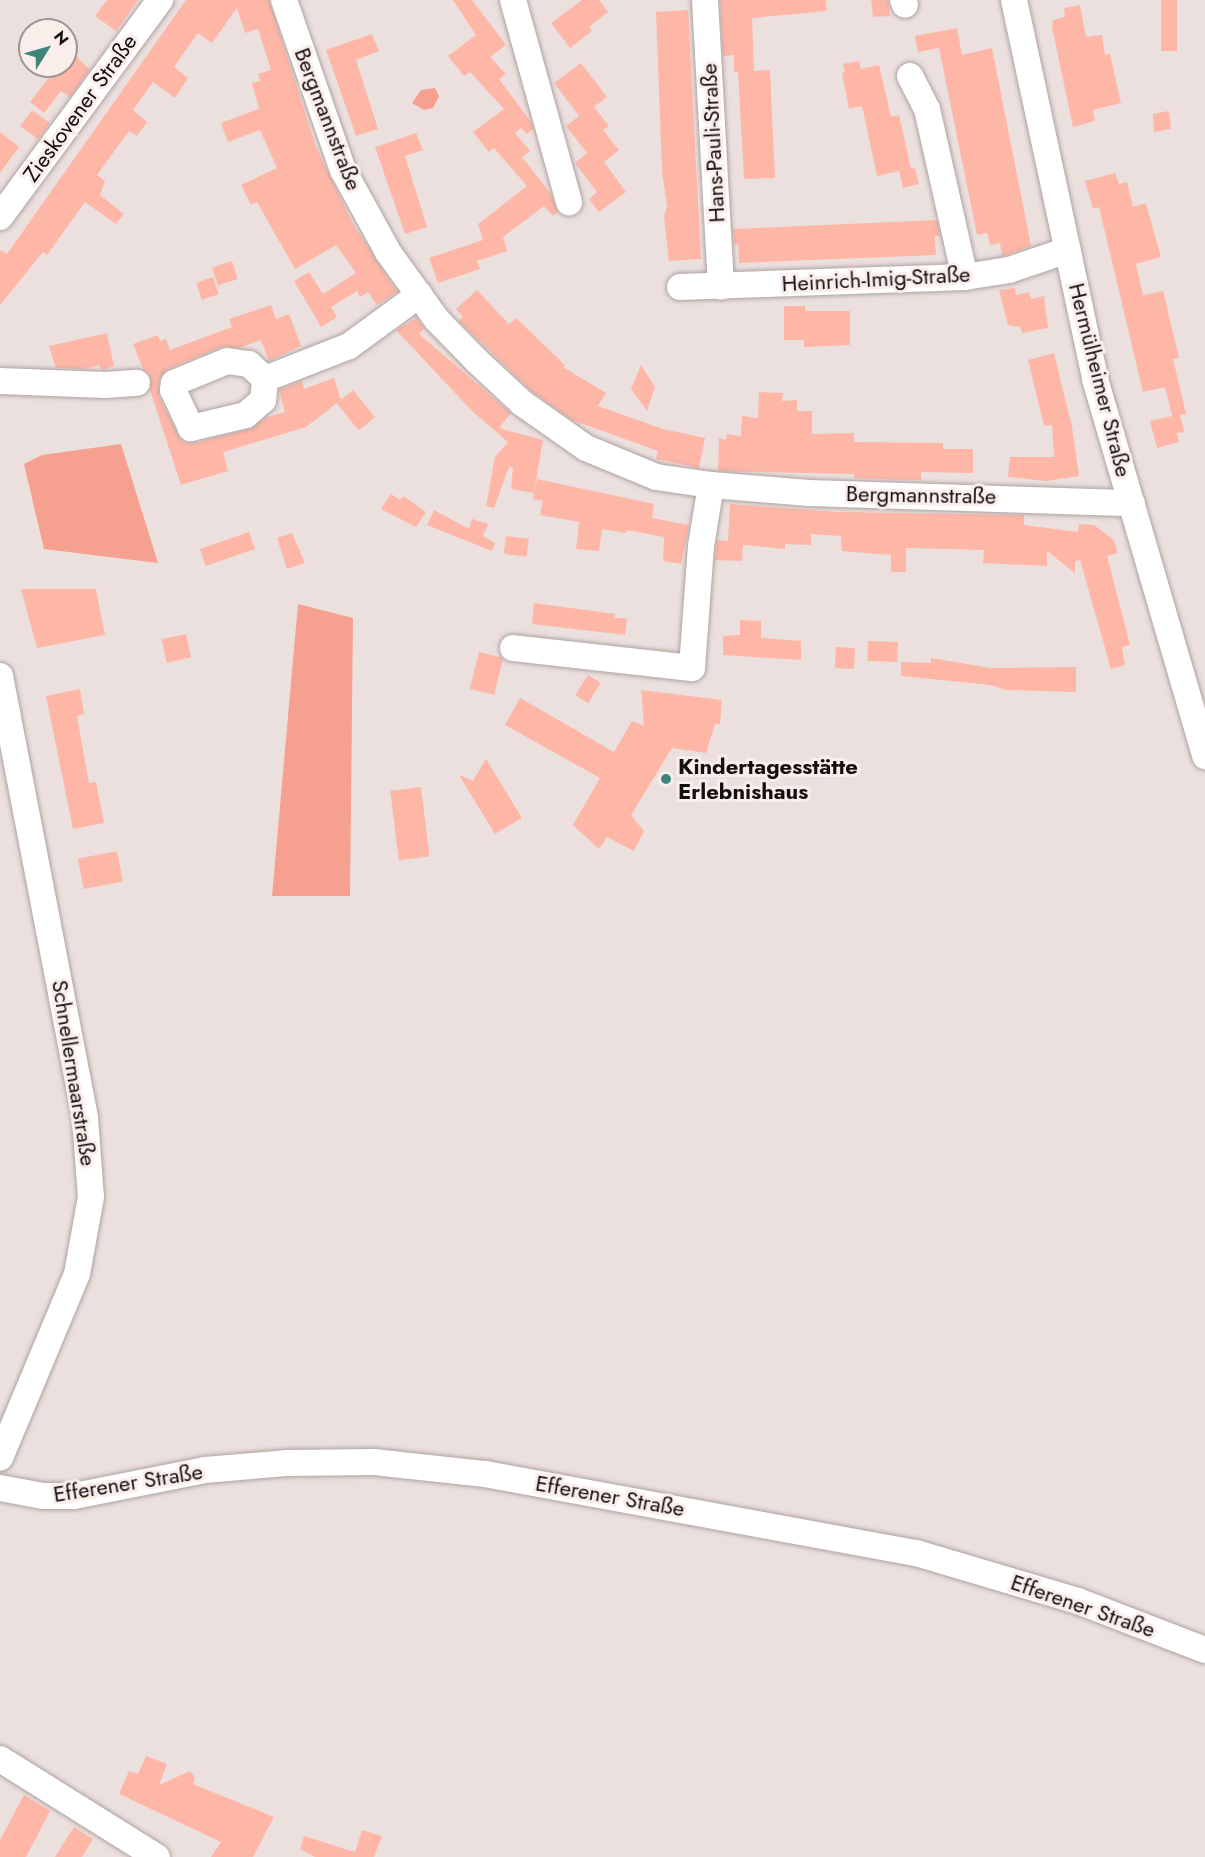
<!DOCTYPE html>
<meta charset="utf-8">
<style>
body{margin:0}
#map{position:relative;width:1205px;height:1857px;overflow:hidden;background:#ece0de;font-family:Jost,sans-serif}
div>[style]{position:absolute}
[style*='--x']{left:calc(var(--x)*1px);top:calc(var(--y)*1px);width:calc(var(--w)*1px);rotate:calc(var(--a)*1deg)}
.green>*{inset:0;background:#f6a090}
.building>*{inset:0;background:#feb6a7;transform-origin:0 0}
.roads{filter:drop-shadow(0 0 2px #aea3a1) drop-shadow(0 0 2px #aea3a1)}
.minor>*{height:26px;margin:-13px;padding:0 13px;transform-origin:13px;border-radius:13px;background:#fff}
.dots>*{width:16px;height:16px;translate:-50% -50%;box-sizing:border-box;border:3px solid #faeeeb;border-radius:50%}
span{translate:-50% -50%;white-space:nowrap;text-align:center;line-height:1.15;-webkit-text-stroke:6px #faeeeb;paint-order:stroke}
.street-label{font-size:22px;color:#130f0e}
.poi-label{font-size:22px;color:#130f0e;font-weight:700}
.left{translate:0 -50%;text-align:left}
.north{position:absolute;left:18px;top:18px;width:60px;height:60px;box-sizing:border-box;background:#faeeeb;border:2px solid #9e9593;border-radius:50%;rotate:53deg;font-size:16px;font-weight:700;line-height:24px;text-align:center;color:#130f0e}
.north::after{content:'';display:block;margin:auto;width:21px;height:27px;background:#3f8478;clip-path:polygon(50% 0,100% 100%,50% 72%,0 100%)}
</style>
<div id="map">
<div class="green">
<div style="clip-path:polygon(435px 88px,439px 96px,433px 108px,424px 110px,412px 103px,421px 90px)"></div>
<div style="clip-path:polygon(121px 444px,158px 563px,44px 549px,24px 464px,42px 455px)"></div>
<div style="clip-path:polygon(298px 604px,353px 618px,350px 896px,272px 896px)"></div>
</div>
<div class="building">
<div style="clip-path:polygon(107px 0,138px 0,116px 31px,95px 16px)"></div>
<div style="clip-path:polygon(186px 0,269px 0,316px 147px,352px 222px,397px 292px,377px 305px,368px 292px,360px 297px,357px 291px,331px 307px,337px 317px,321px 327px,294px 281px,309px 272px,323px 294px,356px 273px,336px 245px,295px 269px,257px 202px,251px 205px,241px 185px,277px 168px,260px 130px,228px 142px,221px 123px,259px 109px,252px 83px,260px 81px,258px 74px,271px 70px,258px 29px,245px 33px,237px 8px,212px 43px,198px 33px,174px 67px,188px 78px,175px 98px,153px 82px,133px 110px,147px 122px,137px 136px,129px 131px,97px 175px,105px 181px,100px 195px,124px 214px,116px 224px,85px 202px,47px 255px,43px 252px,0 305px,0 250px,7px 254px)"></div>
<div style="clip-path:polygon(453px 0,472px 0,506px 45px,490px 57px,506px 74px,499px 79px,531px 122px,533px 129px,527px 134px,521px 128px,515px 133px,530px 151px,522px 157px,551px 194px,558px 212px,553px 216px,544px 206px,503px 237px,507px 251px,477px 261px,480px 269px,438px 283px,429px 258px,483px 240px,478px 224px,527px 186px,494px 148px,489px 152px,473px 132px,504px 109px,470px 72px,464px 76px,448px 56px,476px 35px)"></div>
<div style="clip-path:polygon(582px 0,599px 0,608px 12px,589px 27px,592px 31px,570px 48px,551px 23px)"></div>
<div style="clip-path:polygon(720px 0,826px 0,827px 11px,752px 18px,754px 71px,770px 70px,775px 178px,744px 179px,738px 72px,734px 72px,734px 55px,723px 56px)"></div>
<div style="clip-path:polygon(871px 0,888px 0,890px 16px,873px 17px)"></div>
<div style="left:1161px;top:0;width:16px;height:51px"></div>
<div style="clip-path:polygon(1080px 5px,1086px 37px,1102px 35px,1105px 55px,1110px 54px,1121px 103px,1093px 110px,1095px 121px,1073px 127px,1052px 27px,1053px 20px,1065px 17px,1064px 8px)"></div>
<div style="clip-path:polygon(688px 10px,701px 259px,669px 261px,664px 216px,667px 207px,662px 171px,656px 12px)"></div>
<div style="clip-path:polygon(957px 28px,962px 55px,992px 48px,1031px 246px,1009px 254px,1002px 256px,1000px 243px,990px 245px,987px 233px,977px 235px,939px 48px,918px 52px,915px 36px)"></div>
<div style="clip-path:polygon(372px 34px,379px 51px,356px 60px,378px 129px,356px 136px,326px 50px)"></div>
<div style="clip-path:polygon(70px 50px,90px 70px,70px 97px,61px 91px,44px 113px,30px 102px,58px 66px,66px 66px)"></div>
<div style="clip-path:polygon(859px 61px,861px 69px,879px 65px,891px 117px,899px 115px,911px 169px,915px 168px,919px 184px,903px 188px,899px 171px,877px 176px,862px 106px,849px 109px,842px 73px,845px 72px,843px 64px)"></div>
<div style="clip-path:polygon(581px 63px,607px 97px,594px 107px,609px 126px,603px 130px,619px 150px,604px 162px,626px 192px,599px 212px,589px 199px,597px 192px,575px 163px,587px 153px,566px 126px,579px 116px,554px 83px)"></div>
<div style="left:32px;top:110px;width:22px;height:20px;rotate:36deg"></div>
<div style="clip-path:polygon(1169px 111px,1171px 129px,1154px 132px,1153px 114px)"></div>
<div style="clip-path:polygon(0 132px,19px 147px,0 173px)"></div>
<div style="clip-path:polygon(416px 133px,423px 150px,405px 156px,427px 227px,405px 234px,375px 147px)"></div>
<div style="clip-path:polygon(1115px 173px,1119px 184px,1127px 182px,1133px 207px,1146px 203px,1161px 257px,1136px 264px,1143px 295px,1163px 291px,1179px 358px,1173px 359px,1186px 414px,1180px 415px,1184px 432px,1177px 433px,1179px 442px,1157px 448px,1150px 421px,1172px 416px,1165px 387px,1143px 392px,1099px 207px,1093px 209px,1085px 181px)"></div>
<div style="clip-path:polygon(937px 220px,940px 236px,935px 236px,936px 255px,739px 263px,738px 244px,734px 244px,733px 229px)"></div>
<div style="left:232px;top:261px;width:19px;height:21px;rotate:72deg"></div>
<div style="left:213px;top:277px;width:18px;height:18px;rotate:71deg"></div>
<div style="clip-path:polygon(1015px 288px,1016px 295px,1029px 292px,1031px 299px,1044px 296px,1048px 328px,1022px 333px,1020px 327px,1008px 325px,999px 290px)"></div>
<div style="clip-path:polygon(477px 290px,509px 324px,516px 318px,565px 365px,563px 367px,606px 393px,598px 406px,663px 429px,705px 438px,699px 468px,656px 459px,658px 451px,572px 420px,531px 391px,459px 321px,463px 317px,456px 309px)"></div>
<div style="clip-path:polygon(271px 305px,276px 319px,289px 314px,301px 346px,269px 361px,261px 340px,239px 348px,221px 347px,168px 369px,159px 380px,159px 396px,178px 435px,183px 442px,194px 443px,250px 429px,265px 418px,285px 412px,279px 390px,302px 381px,304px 389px,334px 378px,341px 400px,306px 427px,223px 452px,228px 471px,181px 485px,150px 390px,150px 375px,143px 369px,133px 344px,158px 335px,160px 341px,166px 339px,170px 350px,232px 327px,229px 319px)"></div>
<div style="clip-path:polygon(784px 306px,805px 306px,805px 311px,850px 311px,850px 345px,804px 347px,804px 340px,784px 340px)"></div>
<div style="clip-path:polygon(417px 318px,424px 328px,419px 334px,511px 413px,499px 428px,543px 440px,534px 493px,511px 489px,513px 467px,509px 467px,494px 508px,486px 506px,495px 457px,508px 442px,473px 412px,396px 330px)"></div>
<div style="clip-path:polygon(107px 333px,114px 366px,102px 370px,99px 365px,87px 369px,56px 368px,49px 346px)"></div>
<div style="clip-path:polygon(1054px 353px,1072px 427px,1079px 476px,1046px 481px,1008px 477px,1010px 457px,1054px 457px,1052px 425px,1044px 426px,1028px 360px)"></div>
<div style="clip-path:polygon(641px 365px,655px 387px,647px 411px,631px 389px)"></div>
<div style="left:353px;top:390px;width:35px;height:21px;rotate:51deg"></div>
<div style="clip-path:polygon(759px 392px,783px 393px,782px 401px,797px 400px,797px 411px,812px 411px,812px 434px,854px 433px,854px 442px,943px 443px,943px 449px,973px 449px,973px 473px,921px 472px,921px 480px,906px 480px,854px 478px,854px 474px,718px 471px,719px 438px,726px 440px,727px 434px,741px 436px,742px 416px,758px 418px)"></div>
<div style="clip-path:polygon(537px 479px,654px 504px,652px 518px,689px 525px,681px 564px,663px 561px,664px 537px,627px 530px,626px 533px,602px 529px,599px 551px,576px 549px,579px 522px,540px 515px,543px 501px,533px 499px)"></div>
<div style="clip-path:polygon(391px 494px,400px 500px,403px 496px,426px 512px,416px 527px,381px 509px)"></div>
<div style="clip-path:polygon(730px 504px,837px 512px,1024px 515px,1024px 525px,1078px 532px,1079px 524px,1094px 525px,1114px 540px,1118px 553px,1107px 556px,1130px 645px,1122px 647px,1125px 665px,1111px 669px,1080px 560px,1075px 561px,1075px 573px,1047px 551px,1047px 566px,983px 563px,984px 550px,906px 548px,906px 572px,891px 572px,891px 555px,842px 551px,841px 536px,811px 534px,811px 545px,785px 544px,785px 549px,743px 545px,742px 561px,715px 560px,717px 540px,728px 541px)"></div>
<div style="clip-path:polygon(434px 510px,469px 529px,472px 519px,488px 524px,483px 536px,495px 543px,492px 551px,427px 525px)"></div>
<div style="left:249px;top:532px;width:18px;height:52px;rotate:71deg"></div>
<div style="clip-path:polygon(292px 533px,305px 563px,287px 569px,277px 538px)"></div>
<div style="left:506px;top:536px;width:23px;height:18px;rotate:7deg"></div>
<div style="clip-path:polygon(21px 589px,96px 589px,105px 635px,37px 648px)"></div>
<div style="clip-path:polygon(534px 603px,615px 614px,615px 618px,627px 618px,625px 635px,532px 624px)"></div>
<div style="clip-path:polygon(740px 620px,761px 621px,761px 638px,801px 641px,801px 660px,723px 655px,723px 636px,740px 635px)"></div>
<div style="left:186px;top:634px;width:24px;height:25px;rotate:78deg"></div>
<div style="left:868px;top:641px;width:30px;height:20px;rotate:2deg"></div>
<div style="left:836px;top:647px;width:19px;height:21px;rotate:3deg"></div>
<div style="left:479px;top:652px;width:25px;height:38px;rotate:14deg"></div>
<div style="clip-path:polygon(931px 658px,990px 668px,1076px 667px,1076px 692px,1006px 690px,990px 685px,901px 676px,901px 662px,931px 663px)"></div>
<div style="left:588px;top:675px;width:15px;height:24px;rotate:32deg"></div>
<div style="clip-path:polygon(80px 689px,84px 714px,77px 716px,89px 783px,96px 782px,104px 823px,73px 829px,46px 696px)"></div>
<div style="clip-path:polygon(641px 690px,722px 700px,720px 724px,715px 724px,706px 753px,672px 748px,631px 815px,644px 831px,634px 851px,607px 837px,599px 849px,573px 825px,600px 778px,505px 725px,520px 698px,614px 752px,632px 721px,644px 726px)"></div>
<div style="clip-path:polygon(486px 759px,522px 818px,495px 834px,459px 775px,473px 781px)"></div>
<div style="left:421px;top:787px;width:70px;height:31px;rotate:83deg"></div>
<div style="left:117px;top:851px;width:31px;height:40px;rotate:79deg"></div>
<div style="clip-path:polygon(146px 1756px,167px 1764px,159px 1785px,190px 1771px,195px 1778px,193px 1784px,274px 1817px,253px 1857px,211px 1857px,221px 1842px,119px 1794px,129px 1771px,138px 1774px)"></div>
<div style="clip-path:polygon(24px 1795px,50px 1811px,26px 1857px,0 1857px,0 1840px)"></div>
<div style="clip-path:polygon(74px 1827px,93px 1839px,82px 1857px,55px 1857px)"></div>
<div style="clip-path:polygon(362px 1830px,382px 1836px,374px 1857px,315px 1857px,300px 1849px,304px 1836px,355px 1852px)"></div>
</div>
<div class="roads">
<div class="minor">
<div style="--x:284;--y:0;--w:180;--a:70.9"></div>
<div style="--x:343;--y:170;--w:94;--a:61.2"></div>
<div style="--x:388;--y:252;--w:84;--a:54.2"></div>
<div style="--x:437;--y:320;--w:57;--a:45.7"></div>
<div style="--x:477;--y:361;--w:62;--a:43"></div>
<div style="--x:522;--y:403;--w:78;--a:35.1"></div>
<div style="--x:586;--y:448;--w:76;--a:22.5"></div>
<div style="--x:656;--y:477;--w:56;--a:8.3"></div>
<div style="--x:711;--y:485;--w:98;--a:4.7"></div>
<div style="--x:809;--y:493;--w:323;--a:1.8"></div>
<div style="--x:513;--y:0;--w:210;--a:74.5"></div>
<div style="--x:705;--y:0;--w:287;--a:86.8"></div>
<div style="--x:903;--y:0;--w:5;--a:68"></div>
<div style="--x:1014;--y:0;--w:388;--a:77.9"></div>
<div style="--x:1095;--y:379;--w:393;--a:73.7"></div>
<div style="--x:910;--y:76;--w:37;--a:63"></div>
<div style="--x:927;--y:109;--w:172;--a:77.3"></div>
<div style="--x:0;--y:217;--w:270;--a:-53.6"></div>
<div style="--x:680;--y:287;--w:285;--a:-2"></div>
<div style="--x:965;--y:277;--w:45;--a:-9"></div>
<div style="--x:1009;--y:270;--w:62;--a:-18.7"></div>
<div style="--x:227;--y:361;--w:22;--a:8"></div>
<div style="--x:249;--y:364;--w:22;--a:43"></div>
<div style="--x:265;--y:379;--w:21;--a:95"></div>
<div style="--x:263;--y:400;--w:23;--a:139"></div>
<div style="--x:246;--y:415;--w:57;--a:166.7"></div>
<div style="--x:191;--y:428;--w:42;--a:-115.3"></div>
<div style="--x:173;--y:390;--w:7;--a:-82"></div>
<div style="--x:174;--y:383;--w:57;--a:-22.5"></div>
<div style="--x:265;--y:379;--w:90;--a:-21.4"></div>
<div style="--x:349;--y:346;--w:87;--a:-36.1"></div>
<div style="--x:0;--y:381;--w:105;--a:2.2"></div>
<div style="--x:105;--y:385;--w:32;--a:-4"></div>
<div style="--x:513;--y:648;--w:180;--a:6.4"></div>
<div style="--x:692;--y:668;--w:122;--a:-85.8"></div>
<div style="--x:701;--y:546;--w:62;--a:-80.7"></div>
<div style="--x:0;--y:676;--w:450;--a:79.1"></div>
<div style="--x:85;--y:1118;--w:79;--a:85.7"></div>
<div style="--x:91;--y:1197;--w:78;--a:100.3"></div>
<div style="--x:77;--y:1274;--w:199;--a:112.7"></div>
<div style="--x:0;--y:1488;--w:44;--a:10.5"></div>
<div style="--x:43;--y:1496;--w:31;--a:0"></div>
<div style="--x:74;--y:1496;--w:134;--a:-11.2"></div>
<div style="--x:205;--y:1470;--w:81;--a:-4.9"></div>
<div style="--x:286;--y:1463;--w:88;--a:-0.7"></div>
<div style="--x:374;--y:1462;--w:112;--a:6.2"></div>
<div style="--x:485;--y:1474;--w:438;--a:10.4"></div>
<div style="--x:916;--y:1553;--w:169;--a:16.5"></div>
<div style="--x:1078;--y:1601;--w:136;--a:21.1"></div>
<div style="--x:0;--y:1759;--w:185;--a:32"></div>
</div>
</div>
<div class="dots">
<div style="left:666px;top:779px;background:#3f8478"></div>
</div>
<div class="street-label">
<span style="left:80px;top:108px;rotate:-54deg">Zieskovener Straße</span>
<span style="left:328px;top:119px;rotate:69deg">Bergmannstraße</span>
<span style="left:713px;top:143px;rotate:-93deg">Hans-Pauli-Straße</span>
<span style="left:876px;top:279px;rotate:-3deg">Heinrich-Imig-Straße</span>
<span style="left:1100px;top:380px;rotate:76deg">Hermülheimer Straße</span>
<span style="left:921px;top:495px;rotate:1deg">Bergmannstraße</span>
<span style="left:74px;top:1073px;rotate:81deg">Schnellermaarstraße</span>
<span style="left:128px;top:1483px;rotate:-9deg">Efferener Straße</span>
<span style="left:610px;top:1496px;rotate:10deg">Efferener Straße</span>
<span style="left:1083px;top:1606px;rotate:19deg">Efferener Straße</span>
</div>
<div class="poi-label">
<span class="left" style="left:678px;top:779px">Kindertagesstätte<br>Erlebnishaus</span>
</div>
<div class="north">N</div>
</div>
